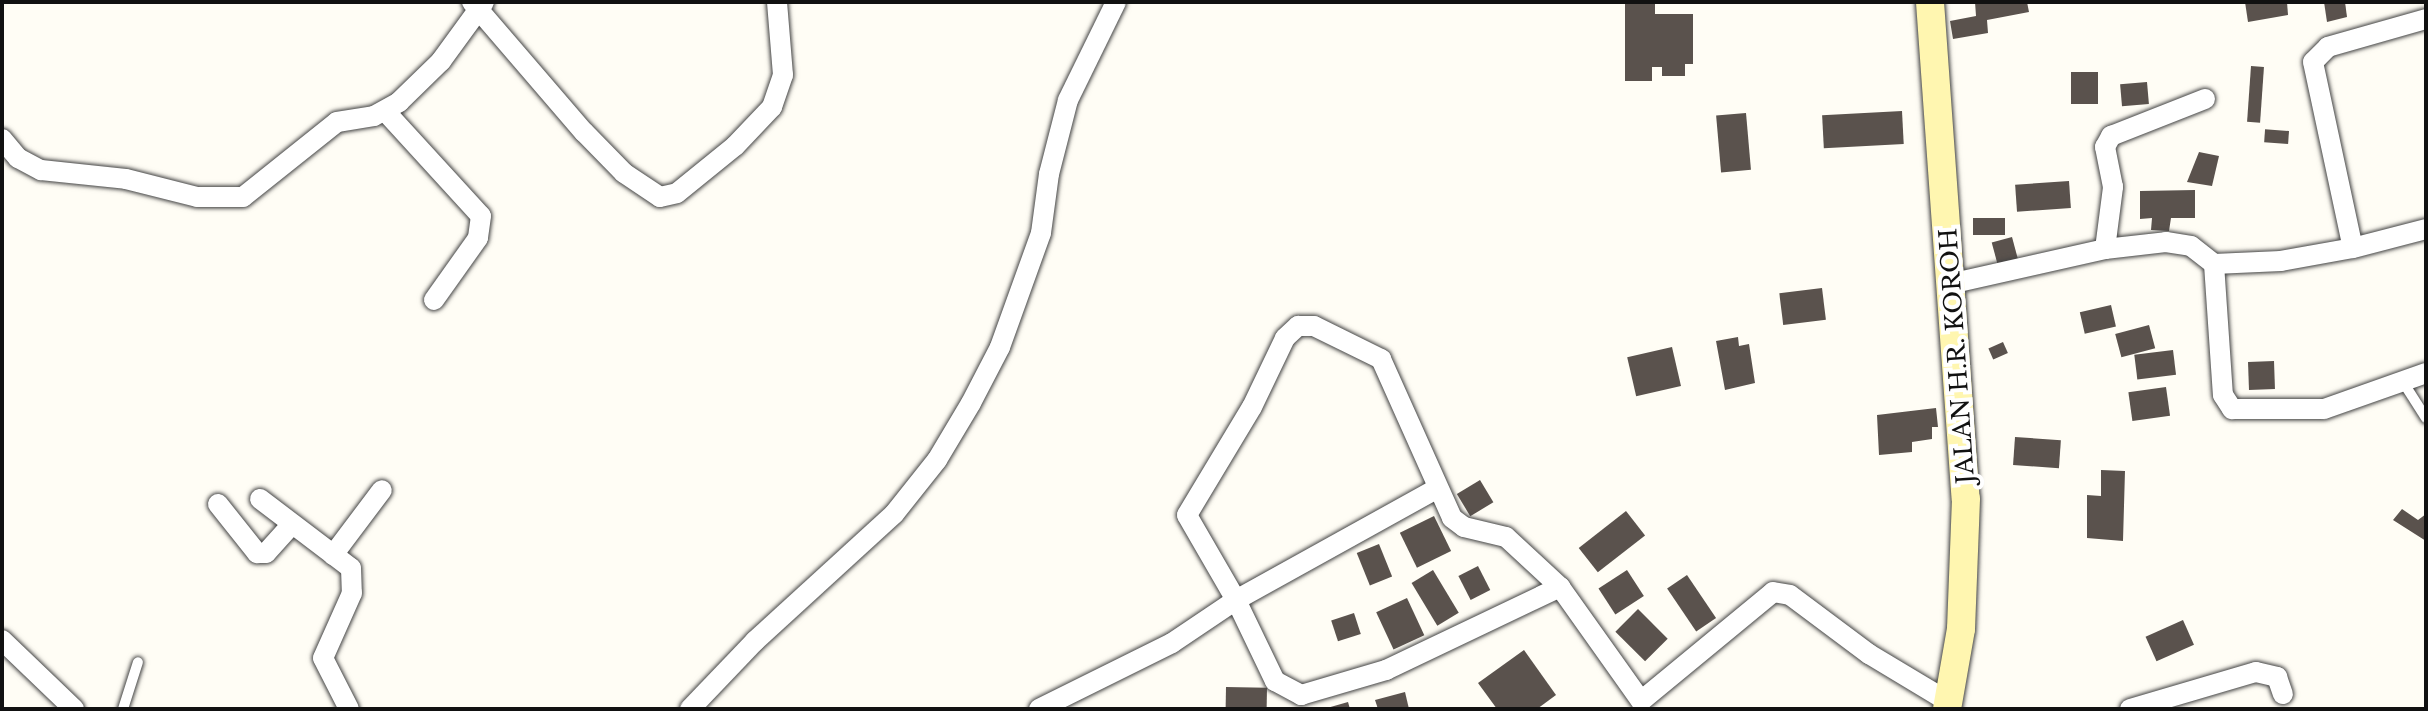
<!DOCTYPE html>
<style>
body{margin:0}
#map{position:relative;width:2428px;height:711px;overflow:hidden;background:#fffdf5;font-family:"Libre Baskerville",serif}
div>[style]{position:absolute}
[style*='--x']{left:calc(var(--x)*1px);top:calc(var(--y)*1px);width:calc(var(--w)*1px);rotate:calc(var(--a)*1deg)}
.building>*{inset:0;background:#5a524d;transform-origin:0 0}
.roads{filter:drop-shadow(0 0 2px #444) drop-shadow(0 0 2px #444)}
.lane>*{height:10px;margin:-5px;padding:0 5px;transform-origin:5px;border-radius:5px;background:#fff}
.street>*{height:20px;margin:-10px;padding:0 10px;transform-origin:10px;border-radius:10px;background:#fff}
.secondary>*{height:28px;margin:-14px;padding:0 14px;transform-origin:14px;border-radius:14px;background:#fff6b0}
span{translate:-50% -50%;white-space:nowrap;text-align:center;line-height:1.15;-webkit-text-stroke:8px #fff;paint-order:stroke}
.street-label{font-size:24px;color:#111}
.frame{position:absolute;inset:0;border:4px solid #111;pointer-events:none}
</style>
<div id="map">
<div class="building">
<div style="clip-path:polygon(1625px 2px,1655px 2px,1655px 14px,1693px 14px,1693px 64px,1685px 64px,1685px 76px,1662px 76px,1662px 67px,1652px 67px,1652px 81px,1625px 81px)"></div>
<div style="clip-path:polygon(1975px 2px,2027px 2px,2029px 12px,1987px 20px,1988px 33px,1953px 39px,1950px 21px,1976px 16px)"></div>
<div style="clip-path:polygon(2245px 2px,2287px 2px,2288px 15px,2248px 22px)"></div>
<div style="clip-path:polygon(2324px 2px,2345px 2px,2347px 17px,2327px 22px)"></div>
<div style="left:2251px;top:66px;width:13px;height:56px;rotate:4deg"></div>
<div style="left:2071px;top:72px;width:27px;height:32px"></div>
<div style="left:2147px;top:82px;width:22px;height:27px;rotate:85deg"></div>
<div style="left:1902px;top:111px;width:33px;height:80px;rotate:87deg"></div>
<div style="left:1746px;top:113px;width:57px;height:30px;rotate:85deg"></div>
<div style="left:2289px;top:131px;width:13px;height:24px;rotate:94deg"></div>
<div style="clip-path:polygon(2199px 152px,2219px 156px,2212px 186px,2187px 182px)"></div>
<div style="left:2069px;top:181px;width:27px;height:54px;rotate:86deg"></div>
<div style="clip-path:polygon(2195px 190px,2195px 218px,2171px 218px,2169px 231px,2151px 230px,2152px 218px,2140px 219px,2140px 191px)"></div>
<div style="left:2005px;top:218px;width:17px;height:32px;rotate:90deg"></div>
<div style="left:2012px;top:237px;width:23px;height:21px;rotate:75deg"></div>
<div style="left:1822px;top:288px;width:32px;height:43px;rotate:83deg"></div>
<div style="left:2111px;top:305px;width:22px;height:32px;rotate:77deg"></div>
<div style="left:2149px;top:325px;width:24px;height:35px;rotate:75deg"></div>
<div style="clip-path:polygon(1738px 337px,1739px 346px,1749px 344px,1755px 383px,1725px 390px,1716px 341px)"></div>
<div style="left:2003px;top:342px;width:12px;height:16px;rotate:66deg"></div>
<div style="left:1672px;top:347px;width:40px;height:46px;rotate:77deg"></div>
<div style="left:2173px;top:350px;width:25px;height:39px;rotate:83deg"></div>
<div style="left:2274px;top:361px;width:28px;height:26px;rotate:88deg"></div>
<div style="left:2166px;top:387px;width:29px;height:38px;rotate:82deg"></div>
<div style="clip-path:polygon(1936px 408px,1938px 427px,1932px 427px,1932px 439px,1912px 442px,1912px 452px,1879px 455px,1877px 415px)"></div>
<div style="left:2015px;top:437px;width:46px;height:28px;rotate:4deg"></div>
<div style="clip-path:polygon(2101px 470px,2125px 471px,2123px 541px,2087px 538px,2087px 495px,2101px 496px)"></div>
<div style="left:1480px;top:480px;width:26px;height:27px;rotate:59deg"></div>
<div style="clip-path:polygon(2402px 509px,2418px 520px,2426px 514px,2426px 541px,2393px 520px)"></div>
<div style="left:1626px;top:511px;width:31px;height:60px;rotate:52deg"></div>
<div style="left:1434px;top:516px;width:39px;height:38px;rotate:64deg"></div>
<div style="left:1379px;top:544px;width:35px;height:24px;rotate:68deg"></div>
<div style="left:1478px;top:566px;width:27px;height:22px;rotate:63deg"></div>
<div style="left:1433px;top:570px;width:50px;height:25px;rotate:59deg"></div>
<div style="left:1627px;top:570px;width:31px;height:34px;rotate:57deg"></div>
<div style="left:1687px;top:575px;width:52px;height:24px;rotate:56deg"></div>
<div style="left:1407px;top:598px;width:41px;height:34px;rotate:65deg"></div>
<div style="left:1638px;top:609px;width:42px;height:32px;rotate:45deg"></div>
<div style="left:1354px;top:613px;width:22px;height:24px;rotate:72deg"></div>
<div style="left:2183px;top:620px;width:27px;height:41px;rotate:66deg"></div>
<div style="clip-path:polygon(1524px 650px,1556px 695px,1537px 709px,1497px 709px,1478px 683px)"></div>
<div style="left:1226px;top:687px;width:41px;height:22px;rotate:1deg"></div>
<div style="clip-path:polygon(1405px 692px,1409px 709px,1378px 709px,1375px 700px)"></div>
<div style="clip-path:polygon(1348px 702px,1350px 709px,1327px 709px,1327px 708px)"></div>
</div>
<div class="roads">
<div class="lane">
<div style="--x:2403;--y:382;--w:43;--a:57.4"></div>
<div style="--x:123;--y:709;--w:49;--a:-72.3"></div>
</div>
<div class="street">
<div style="--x:472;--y:2;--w:172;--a:49.3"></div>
<div style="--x:584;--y:132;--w:57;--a:45.7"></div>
<div style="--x:624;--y:173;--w:43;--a:33.7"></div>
<div style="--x:660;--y:197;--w:17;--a:-13"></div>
<div style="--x:677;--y:193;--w:75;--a:-39"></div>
<div style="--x:735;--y:146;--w:54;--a:-46.5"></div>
<div style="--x:772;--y:107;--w:34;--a:-71"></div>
<div style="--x:783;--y:75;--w:73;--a:-94.7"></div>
<div style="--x:2426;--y:19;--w:102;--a:164.1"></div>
<div style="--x:2328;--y:47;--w:21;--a:135"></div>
<div style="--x:2313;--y:62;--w:190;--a:77.9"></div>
<div style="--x:2353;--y:248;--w:73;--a:169.8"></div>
<div style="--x:2281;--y:261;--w:67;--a:177.4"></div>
<div style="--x:2214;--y:264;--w:131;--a:86.1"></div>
<div style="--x:2223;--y:395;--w:17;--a:57"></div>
<div style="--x:2232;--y:409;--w:92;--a:0"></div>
<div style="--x:2324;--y:409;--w:108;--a:-19.4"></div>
<div style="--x:385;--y:111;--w:142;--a:47.6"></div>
<div style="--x:481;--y:216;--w:22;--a:98"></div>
<div style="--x:478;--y:238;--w:76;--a:125.4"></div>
<div style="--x:2;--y:139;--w:25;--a:50"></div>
<div style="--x:18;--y:158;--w:26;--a:28"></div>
<div style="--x:41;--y:170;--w:85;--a:6"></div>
<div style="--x:126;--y:179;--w:73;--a:14.2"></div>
<div style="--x:197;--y:197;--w:46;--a:0"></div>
<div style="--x:243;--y:197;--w:120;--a:-38.6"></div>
<div style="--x:337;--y:122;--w:37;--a:-9"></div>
<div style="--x:374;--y:116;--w:29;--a:-29"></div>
<div style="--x:399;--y:102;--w:59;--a:-44.3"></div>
<div style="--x:441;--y:61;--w:73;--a:-53.9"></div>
<div style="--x:2353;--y:248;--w:75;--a:-14.6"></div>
<div style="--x:2105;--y:249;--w:63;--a:-82.6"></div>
<div style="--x:2113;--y:187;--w:41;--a:-101.3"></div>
<div style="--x:2105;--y:147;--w:13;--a:-61"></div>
<div style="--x:2111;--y:136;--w:101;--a:-21.5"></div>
<div style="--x:1954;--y:283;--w:155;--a:-12.7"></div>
<div style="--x:2105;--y:249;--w:61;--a:-6.5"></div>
<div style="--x:2166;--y:242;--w:25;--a:9"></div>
<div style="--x:2191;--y:246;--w:29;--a:38"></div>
<div style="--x:1438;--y:488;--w:231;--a:151"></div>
<div style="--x:1236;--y:600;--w:98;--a:-120"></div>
<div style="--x:1187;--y:515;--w:126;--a:-59"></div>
<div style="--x:1252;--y:407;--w:76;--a:-64.4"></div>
<div style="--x:1285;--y:338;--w:18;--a:-43"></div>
<div style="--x:1298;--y:326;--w:16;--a:0"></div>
<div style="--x:1314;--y:326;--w:75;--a:26.2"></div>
<div style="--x:1381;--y:359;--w:174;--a:65.9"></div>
<div style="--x:1452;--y:518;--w:15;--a:37"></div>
<div style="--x:1464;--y:527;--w:43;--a:13.4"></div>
<div style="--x:1506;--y:537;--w:74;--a:42.8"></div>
<div style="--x:1560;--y:587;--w:140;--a:54.6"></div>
<div style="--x:1641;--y:701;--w:171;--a:-39.5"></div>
<div style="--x:1773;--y:592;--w:17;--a:10"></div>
<div style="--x:1790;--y:595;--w:99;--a:36.8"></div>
<div style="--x:1869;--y:654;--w:93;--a:31"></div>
<div style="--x:260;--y:499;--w:114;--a:37.2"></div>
<div style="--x:351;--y:568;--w:25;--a:88"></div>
<div style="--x:352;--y:593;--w:71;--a:114"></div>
<div style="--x:323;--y:658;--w:57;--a:63"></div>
<div style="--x:218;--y:504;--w:63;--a:51.5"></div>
<div style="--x:257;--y:553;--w:9;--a:0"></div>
<div style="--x:266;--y:553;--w:36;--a:-48"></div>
<div style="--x:333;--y:555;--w:81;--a:-53"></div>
<div style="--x:2;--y:640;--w:100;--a:43.8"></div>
<div style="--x:690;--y:709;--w:94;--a:-46.3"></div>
<div style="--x:755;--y:641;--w:188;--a:-42.4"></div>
<div style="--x:894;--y:514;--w:69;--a:-51.5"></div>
<div style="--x:937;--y:460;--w:66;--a:-59.2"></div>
<div style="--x:971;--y:403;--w:63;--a:-62.6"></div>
<div style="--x:1000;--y:347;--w:121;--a:-70.2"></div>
<div style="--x:1041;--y:233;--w:60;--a:-82.3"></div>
<div style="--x:1049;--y:174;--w:76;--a:-75.6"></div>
<div style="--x:1068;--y:100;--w:109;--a:-63.9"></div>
<div style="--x:1039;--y:709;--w:148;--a:-26.4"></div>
<div style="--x:1172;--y:643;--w:77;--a:-33.9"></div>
<div style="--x:1236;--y:600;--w:90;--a:64.3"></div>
<div style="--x:1275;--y:681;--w:30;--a:28"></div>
<div style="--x:1301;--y:695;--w:89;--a:-16.4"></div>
<div style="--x:1386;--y:670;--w:193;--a:-25.5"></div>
<div style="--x:2130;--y:709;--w:131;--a:-16.4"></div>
<div style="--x:2256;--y:672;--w:22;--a:13"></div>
<div style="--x:2277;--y:677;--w:18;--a:71"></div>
</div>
<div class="secondary">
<div style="--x:1930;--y:2;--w:498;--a:85.9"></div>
<div style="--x:1966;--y:499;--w:130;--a:92.2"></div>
<div style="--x:1961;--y:629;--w:81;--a:99.9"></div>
</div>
</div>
<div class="street-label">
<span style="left:1957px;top:356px;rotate:-94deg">JALAN H.R. KOROH</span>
</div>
<div class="frame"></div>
</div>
